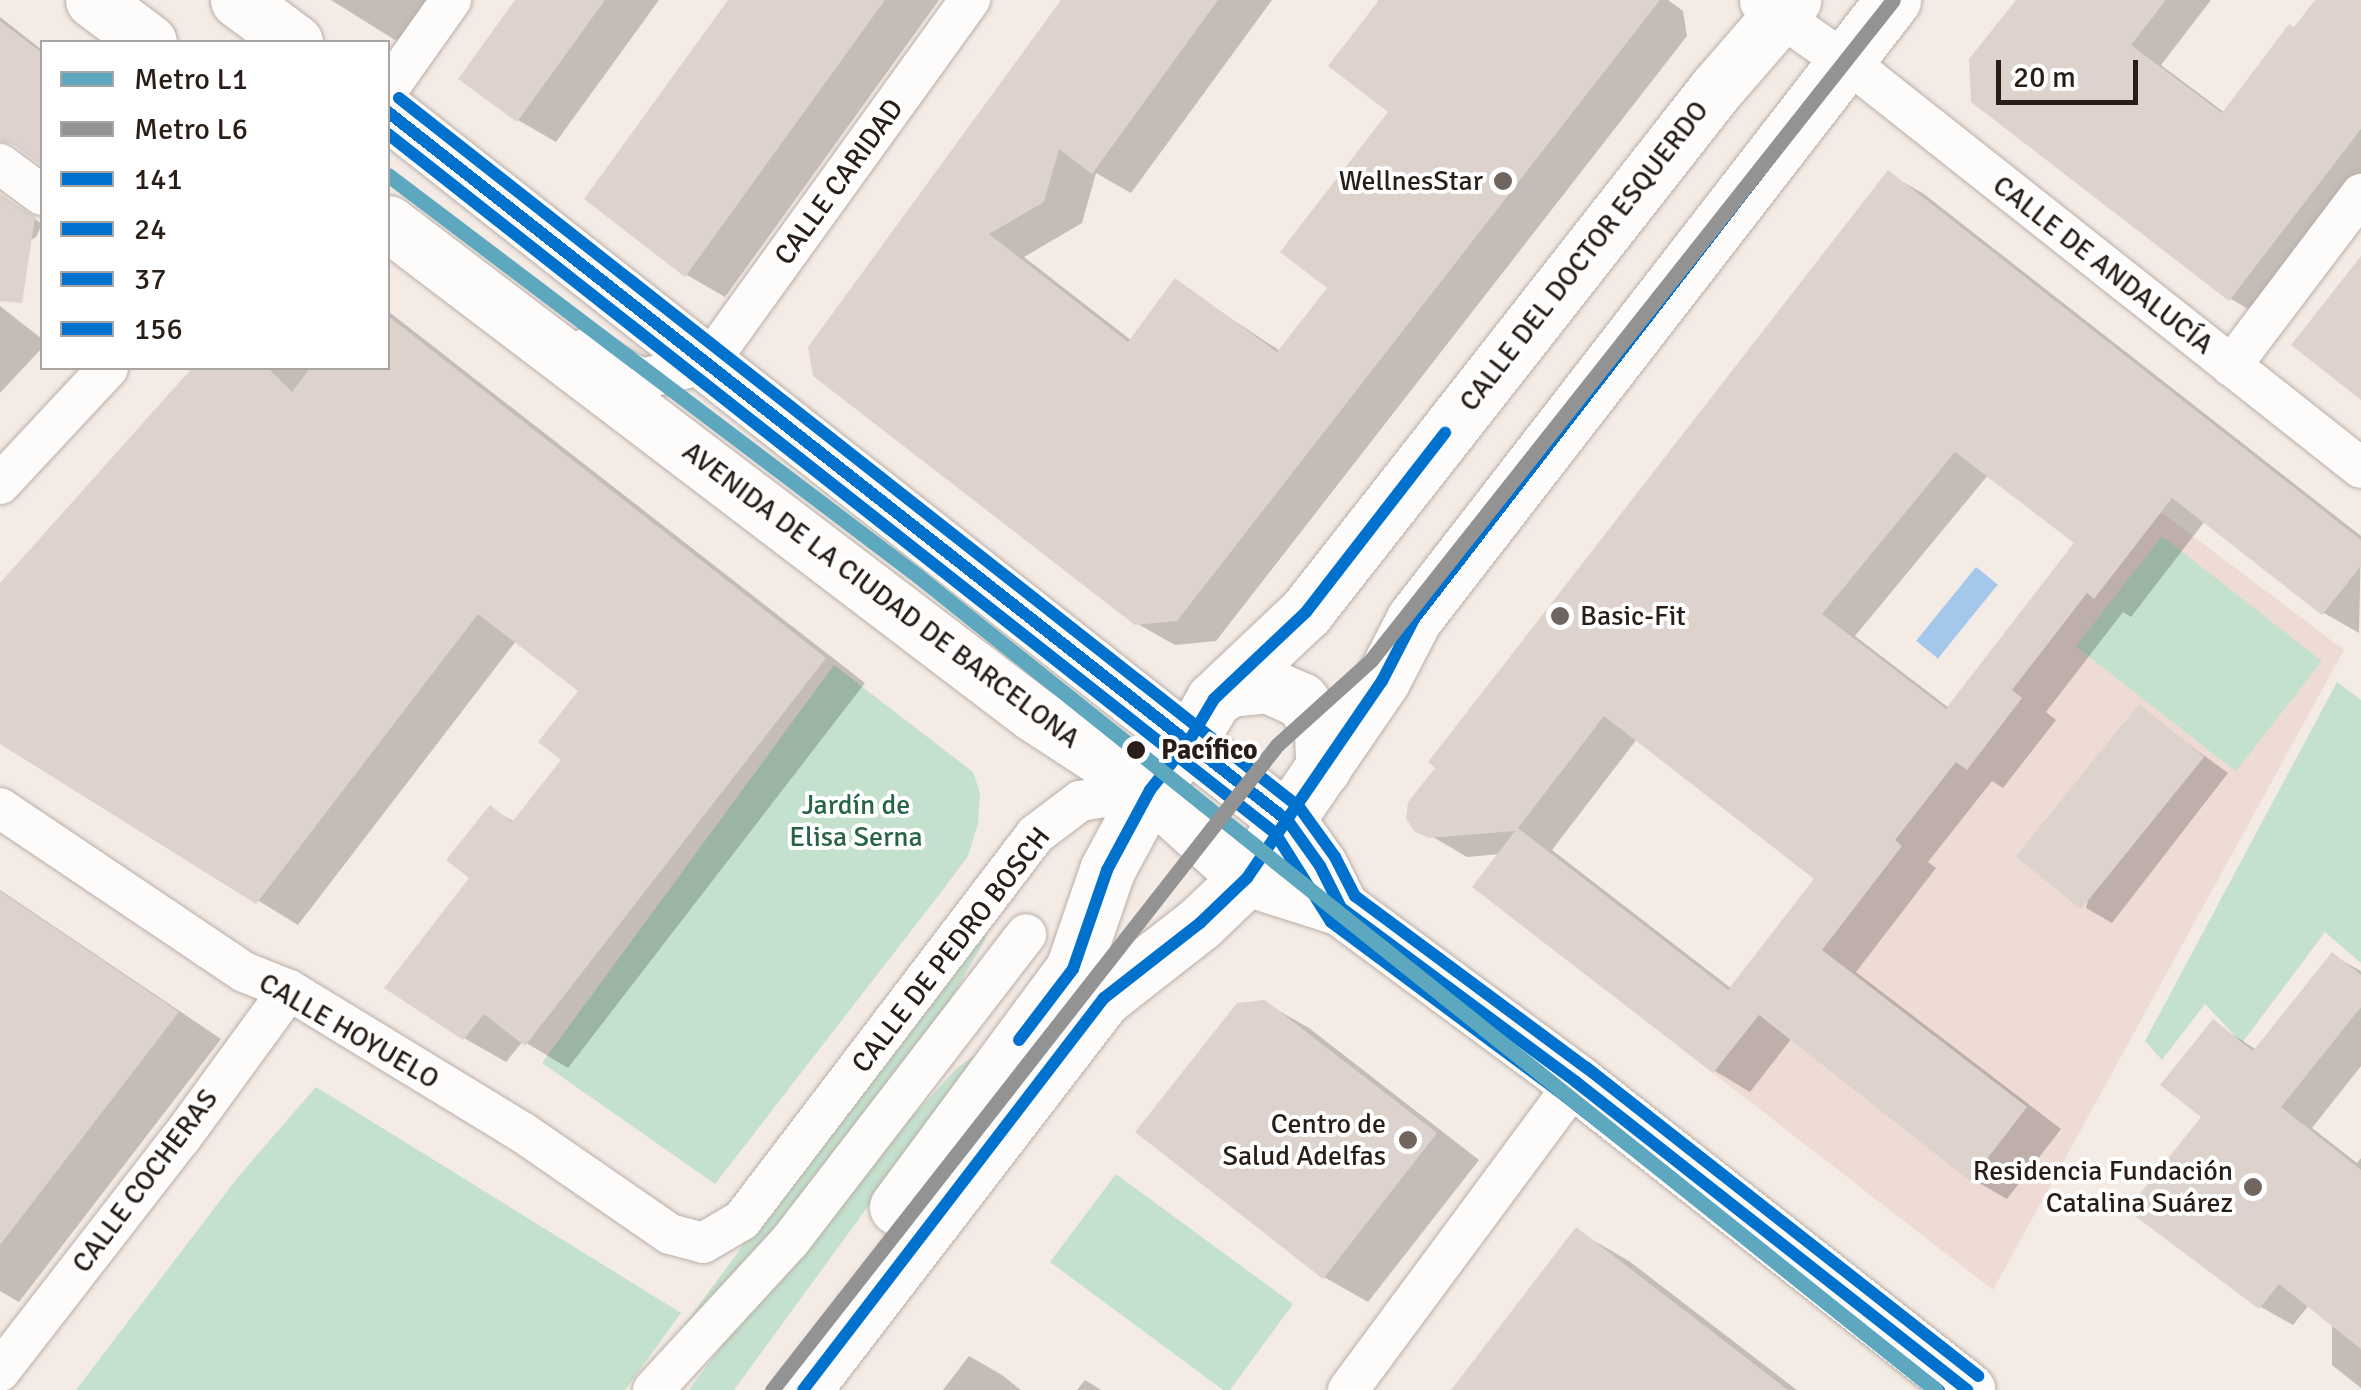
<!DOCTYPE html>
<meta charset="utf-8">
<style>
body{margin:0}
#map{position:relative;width:2361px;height:1390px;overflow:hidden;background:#f5ebe5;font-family:Signika,sans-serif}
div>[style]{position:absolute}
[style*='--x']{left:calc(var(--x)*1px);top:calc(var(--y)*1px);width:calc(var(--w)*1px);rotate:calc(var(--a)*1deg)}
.industrial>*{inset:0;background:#eedbd5}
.green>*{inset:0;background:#c4e1cd;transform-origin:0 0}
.water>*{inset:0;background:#a4c7ec;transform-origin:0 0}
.shadow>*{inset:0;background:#0003}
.building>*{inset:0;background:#ddd3cc;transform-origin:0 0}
.roads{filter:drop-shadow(0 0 2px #b8afa9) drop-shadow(0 0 2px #b8afa9)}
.street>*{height:40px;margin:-20px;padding:0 20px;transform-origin:20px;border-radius:20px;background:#fefcfb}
.primary>*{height:55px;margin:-27.5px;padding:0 27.5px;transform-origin:27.5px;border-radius:27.5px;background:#fefcfb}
.bus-1>*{height:12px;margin:-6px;padding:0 6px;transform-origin:6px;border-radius:6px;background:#0072ce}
.bus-2>*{height:12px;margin:-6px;padding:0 6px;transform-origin:6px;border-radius:6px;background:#0072ce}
.bus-3>*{height:12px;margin:-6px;padding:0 6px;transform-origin:6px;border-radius:6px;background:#0072ce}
.bus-4>*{height:12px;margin:-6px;padding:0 6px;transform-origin:6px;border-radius:6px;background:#0072ce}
.metro-1>*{height:15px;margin:-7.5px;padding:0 7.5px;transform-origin:7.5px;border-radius:7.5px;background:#5ea8bf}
.metro-2>*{height:15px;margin:-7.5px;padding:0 7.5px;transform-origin:7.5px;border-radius:7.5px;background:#939393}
.dots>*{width:28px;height:28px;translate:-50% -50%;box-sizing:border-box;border:5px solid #fff;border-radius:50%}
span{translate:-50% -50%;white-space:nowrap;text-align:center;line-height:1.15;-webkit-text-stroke:8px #fff;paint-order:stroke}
.poi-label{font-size:28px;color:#291e17}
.right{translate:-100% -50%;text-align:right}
.left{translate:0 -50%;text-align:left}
.street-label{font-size:28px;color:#291e17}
.stop-label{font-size:28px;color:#291e17;font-weight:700}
.park-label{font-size:28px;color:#276347}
.legend{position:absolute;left:40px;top:40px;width:350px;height:330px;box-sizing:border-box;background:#fff;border:2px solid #a9a5a2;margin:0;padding:12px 18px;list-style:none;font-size:30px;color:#291e17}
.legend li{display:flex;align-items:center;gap:20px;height:50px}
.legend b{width:50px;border:2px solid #a9a5a2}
.scale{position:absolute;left:1996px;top:60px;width:142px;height:45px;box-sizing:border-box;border:5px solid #291e17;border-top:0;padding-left:12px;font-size:30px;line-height:35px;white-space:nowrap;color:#291e17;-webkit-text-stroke:8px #fff;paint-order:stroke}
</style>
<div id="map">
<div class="industrial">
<div style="clip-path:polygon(2121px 482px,2344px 650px,1993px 1290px,1682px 1049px)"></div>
</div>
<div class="green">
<div style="left:2162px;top:536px;width:203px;height:140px;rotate:38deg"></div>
<div style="clip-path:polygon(834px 665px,973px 772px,980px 793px,978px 824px,968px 856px,942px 891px,715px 1184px,542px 1063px)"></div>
<div style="clip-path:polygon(2337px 682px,2361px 700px,2361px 963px,2325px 932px,2242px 1043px,2205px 1004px,2162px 1060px,2145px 1041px)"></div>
<div style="clip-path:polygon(988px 923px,985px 940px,944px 1011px,827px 1176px,659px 1360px,976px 926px)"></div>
<div style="clip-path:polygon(983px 1049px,734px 1390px,689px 1390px,759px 1295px,865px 1167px,956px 1069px)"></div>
<div style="clip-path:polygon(316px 1087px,681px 1313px,625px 1390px,76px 1390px,238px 1177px)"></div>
<div style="clip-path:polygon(1116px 1174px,1293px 1304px,1230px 1390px,1223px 1390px,1050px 1262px)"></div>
</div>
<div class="water">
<div style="left:1976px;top:567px;width:28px;height:95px;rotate:39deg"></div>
</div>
<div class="shadow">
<div style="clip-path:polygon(331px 0,447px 0,422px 35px,395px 40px)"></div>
<div style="clip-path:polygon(519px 0,659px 0,556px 142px,518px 120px)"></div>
<div style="clip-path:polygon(741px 0,939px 0,725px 297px,687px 275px,587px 199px)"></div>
<div style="clip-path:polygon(1064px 0,1272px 0,1131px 193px,1096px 173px,1082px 223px,1024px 257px,1132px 341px,1176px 282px,1280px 351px,1330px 288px,1391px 111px,1378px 0,1668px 0,1683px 11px,1687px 36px,1216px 641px,1175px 645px,1136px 623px,816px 374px)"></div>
<div style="clip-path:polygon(2018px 0,2211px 0,2161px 65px,2225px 113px,2318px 0,2361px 0,2361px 185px,2260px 316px,2231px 299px,1973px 101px)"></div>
<div style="clip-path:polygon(0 17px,42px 50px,42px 162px,0 129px)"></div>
<div style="clip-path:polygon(evenodd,1889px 174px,1924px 194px,2361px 536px,2359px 633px,2324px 613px,2205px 521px,2131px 617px,2123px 612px,2046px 712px,2056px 720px,2003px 788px,1992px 781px,1928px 862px,1936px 868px,1856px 972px,2061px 1129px,2007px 1199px,1972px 1179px,1792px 1038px,1750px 1092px,1715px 1071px,1476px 886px,1500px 854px,1467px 857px,1411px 824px,1889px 174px,1989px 474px,2078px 542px,1949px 708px,1855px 636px,1989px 474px,1889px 174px,1637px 739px,1818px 878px,1732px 989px,1552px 850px,1637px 739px)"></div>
<div style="clip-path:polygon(0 194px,42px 224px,36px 237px,0 258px)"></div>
<div style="clip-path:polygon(0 306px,42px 339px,42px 348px,0 393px)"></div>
<div style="clip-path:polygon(388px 311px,865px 683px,568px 1068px,523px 1041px,506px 1062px,464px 1038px,473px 877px,490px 808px,515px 822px,564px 760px,581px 691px,516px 641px,298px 925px,0 742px,0 586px,194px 368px,388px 368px)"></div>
<div style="clip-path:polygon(2139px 708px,2228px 773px,2112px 923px,2086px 908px)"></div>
<div style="clip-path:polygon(0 890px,221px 1039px,19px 1302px,0 1291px)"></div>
<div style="clip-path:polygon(2332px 955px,2361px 971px,2361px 1066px,2312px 1128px,2357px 1163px,2361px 1158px,2361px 1388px,2332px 1365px,2332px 1323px,2309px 1305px,2293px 1325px,2261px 1307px,2204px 1117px,2213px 1022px,2257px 1050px)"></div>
<div style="clip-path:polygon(1265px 1003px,1309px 1028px,1479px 1160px,1368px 1302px,1324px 1277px)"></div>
<div style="clip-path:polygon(1577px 1231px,1629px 1261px,1797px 1390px,1479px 1390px)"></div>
<div style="clip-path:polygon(969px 1356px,1002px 1375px,1021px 1390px,943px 1390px)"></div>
<div style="clip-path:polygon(1085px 1380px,1101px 1390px,1077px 1390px)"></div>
</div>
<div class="building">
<div style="clip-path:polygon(515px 0,605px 0,517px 122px,458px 79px)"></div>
<div style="clip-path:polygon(728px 0,885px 0,685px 277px,584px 199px)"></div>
<div style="clip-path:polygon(1061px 0,1218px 0,1092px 174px,1059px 149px,1044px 202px,989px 234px,1128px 342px,1175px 278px,1277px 352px,1327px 288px,1280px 252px,1388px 112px,1328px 66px,1379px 0,1660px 0,1177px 621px,1135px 625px,813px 376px,808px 347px)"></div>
<div style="clip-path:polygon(2016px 0,2166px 0,2131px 45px,2222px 113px,2289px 24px,2294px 27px,2315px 0,2361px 0,2361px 129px,2229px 301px,1971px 102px,1969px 59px)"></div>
<div style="clip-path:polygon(0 21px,42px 53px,42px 166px,14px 145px,0 141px)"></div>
<div style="clip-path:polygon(evenodd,1888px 170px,2361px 540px,2361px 566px,2322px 615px,2172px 498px,2094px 599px,2087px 593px,2012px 690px,2022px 698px,1967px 770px,1956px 762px,1895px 840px,1902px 846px,1822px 950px,2027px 1107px,1970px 1181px,1759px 1015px,1713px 1073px,1472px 887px,1515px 831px,1429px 838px,1415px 832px,1406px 819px,1408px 802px,1435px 768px,1428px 762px,1888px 170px,1955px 452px,2074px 543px,1946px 709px,1822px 614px,1955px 452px,1888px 170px,1604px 716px,1814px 879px,1728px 990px,1518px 828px,1604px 716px)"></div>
<div style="clip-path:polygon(0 194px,35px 217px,22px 303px,0 301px)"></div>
<div style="clip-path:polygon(2361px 256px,2361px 400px,2291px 345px)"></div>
<div style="clip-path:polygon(388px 316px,826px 658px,525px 1046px,484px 1014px,463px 1040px,384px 988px,469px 878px,446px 860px,490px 805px,512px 822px,561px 760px,538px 742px,578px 691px,478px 614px,256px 904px,0 744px,0 583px,192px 368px,268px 368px,292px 392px,310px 368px,388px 368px)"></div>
<div style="left:2139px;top:704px;width:84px;height:196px;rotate:39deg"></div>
<div style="clip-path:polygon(0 891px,179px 1012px,0 1245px)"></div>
<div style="clip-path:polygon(2332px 952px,2361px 975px,2361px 1007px,2281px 1107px,2361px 1170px,2361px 1349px,2279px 1284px,2259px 1309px,2127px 1210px,2201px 1117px,2160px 1085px,2213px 1019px,2253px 1051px)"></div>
<div style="clip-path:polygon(1265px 1000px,1437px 1133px,1323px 1279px,1135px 1132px,1237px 1003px)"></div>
<div style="clip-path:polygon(1576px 1227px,1788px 1390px,1451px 1390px)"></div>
</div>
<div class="roads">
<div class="street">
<div style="--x:1760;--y:2;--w:133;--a:35.2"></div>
<div style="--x:1869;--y:79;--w:627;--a:38.33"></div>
<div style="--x:388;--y:89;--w:109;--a:-54.7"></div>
<div style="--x:0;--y:164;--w:52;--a:36.4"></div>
<div style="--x:585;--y:349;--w:64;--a:27.8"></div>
<div style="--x:642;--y:379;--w:68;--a:-13.6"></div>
<div style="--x:708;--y:363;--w:448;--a:-54.2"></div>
<div style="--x:2231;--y:366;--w:216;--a:-52.9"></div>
<div style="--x:0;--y:484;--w:158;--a:-47"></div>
<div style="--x:0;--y:808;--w:294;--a:33.9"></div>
<div style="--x:244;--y:972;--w:48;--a:21.8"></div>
<div style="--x:289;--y:990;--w:273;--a:31.4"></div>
<div style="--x:522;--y:1132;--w:180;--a:34.6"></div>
<div style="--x:670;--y:1234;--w:34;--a:15"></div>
<div style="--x:703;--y:1243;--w:45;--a:-30.5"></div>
<div style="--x:742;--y:1220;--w:484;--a:-52.7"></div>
<div style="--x:1035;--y:835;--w:56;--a:-37.1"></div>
<div style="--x:1080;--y:801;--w:71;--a:-8.9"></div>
<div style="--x:0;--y:1371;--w:295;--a:-52.2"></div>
<div style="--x:181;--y:1138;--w:183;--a:-53.9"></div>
<div style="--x:653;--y:1390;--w:202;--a:-47.4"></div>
<div style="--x:790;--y:1241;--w:387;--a:-52.4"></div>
<div style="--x:1348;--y:1390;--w:383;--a:-53.5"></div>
</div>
<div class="primary">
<div style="--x:93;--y:0;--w:70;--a:36.9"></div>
<div style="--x:238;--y:0;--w:71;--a:36.4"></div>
<div style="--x:388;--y:112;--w:1146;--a:38.23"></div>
<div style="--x:1288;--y:821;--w:55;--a:54.6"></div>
<div style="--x:1320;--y:866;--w:47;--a:63.4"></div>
<div style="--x:388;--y:223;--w:811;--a:37.24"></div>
<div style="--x:1034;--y:714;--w:139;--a:33.2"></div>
<div style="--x:1150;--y:790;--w:131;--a:42.2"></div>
<div style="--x:1247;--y:878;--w:99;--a:17.7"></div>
<div style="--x:1341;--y:908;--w:292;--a:36.5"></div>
<div style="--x:1576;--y:1082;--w:498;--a:38.2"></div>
<div style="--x:1214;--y:699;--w:19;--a:-32"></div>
<div style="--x:1230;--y:689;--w:37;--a:-6"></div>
<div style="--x:1267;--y:685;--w:37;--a:24"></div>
<div style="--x:1301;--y:700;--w:37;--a:55"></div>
<div style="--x:1322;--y:730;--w:38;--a:88"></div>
<div style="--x:897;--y:1207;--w:296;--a:-53.5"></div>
<div style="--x:1073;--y:969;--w:105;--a:-71"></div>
<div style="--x:1107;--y:870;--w:91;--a:-61.7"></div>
<div style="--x:1150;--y:790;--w:63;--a:-51.5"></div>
<div style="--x:1189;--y:741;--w:49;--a:-59.2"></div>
<div style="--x:1214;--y:699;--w:127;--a:-43.4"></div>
<div style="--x:1306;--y:612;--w:665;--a:-51.91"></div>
<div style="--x:1716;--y:89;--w:118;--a:-49.1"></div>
<div style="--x:803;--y:1390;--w:494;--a:-52.5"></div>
<div style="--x:1104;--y:998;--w:122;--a:-38"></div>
<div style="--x:1200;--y:923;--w:65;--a:-43.8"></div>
<div style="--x:1247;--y:878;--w:239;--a:-55.6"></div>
<div style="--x:1382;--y:681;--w:70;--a:-62.7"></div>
<div style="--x:1414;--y:619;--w:783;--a:-52.27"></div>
</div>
</div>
<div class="bus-1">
<div style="--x:388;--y:112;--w:1146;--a:38.23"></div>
<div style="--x:1288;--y:821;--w:55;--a:54.6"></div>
<div style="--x:1320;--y:866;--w:47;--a:63.4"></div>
<div style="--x:1341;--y:908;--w:292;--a:36.5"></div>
<div style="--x:1576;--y:1082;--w:498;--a:38.2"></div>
</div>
<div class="bus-2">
<div style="--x:388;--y:134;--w:1129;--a:38.24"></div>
<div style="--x:1275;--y:833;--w:105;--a:57.8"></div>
<div style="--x:1331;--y:922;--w:292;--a:36.6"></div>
<div style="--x:1565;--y:1096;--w:476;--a:38.2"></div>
</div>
<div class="bus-3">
<div style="--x:399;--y:98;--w:1146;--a:38.23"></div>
<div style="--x:1299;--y:807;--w:62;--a:54.2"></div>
<div style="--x:1335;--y:857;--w:44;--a:62.9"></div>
<div style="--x:1355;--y:896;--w:289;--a:36.6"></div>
<div style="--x:1587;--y:1068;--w:498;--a:38.2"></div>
</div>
<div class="bus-4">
<div style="--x:1019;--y:1040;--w:89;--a:-52.7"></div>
<div style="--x:1073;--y:969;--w:105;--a:-71"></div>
<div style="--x:1107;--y:870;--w:91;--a:-61.7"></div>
<div style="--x:1150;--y:790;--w:63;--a:-51.5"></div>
<div style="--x:1189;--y:741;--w:49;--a:-59.2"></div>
<div style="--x:1214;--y:699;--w:127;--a:-43.4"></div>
<div style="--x:1306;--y:612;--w:227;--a:-52.2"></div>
<div style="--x:803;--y:1390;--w:494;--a:-52.5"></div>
<div style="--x:1104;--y:998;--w:122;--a:-38"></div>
<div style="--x:1200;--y:923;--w:65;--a:-43.8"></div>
<div style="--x:1247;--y:878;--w:239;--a:-55.6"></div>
<div style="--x:1382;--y:681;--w:70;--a:-62.7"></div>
<div style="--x:1414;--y:619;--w:783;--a:-52.27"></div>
</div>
<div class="metro-1">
<div style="--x:388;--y:175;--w:665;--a:37.11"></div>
<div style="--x:918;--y:576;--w:1303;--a:38.65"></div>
</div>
<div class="metro-2">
<div style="--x:772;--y:1390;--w:819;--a:-51.94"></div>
<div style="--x:1277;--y:745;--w:127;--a:-42.1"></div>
<div style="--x:1371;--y:660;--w:841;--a:-51.66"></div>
</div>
<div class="dots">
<div style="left:1503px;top:181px;background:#70665f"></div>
<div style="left:1560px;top:616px;background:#70665f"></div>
<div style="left:1136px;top:750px;background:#291e17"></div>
<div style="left:1408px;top:1140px;background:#70665f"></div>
<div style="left:2253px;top:1187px;background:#70665f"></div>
</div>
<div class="poi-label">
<span class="right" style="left:1483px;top:181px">WellnesStar</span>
<span class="left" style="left:1580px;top:616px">Basic-Fit</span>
<span class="right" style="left:1386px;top:1140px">Centro de<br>Salud Adelfas</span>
<span class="right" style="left:2233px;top:1187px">Residencia Fundación<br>Catalina Suárez</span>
</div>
<div class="street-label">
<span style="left:839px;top:182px;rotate:-54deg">CALLE CARIDAD</span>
<span style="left:1584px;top:256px;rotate:-52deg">CALLE DEL DOCTOR ESQUERDO</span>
<span style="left:2103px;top:265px;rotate:38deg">CALLE DE ANDALUCÍA</span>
<span style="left:881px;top:595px;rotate:37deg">AVENIDA DE LA CIUDAD DE BARCELONA</span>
<span style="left:951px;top:950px;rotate:-52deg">CALLE DE PEDRO BOSCH</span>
<span style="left:349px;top:1031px;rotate:30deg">CALLE HOYUELO</span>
<span style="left:145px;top:1181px;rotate:-53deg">CALLE COCHERAS</span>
</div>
<div class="stop-label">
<span class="left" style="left:1161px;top:750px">Pacífico</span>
</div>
<div class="park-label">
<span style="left:856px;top:821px">Jardín de<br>Elisa Serna</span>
</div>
<ul class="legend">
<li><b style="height:12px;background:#5ea8bf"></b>Metro L1</li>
<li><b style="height:12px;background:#939393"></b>Metro L6</li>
<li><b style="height:12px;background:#0072ce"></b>141</li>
<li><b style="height:12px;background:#0072ce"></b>24</li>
<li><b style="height:12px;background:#0072ce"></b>37</li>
<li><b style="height:12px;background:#0072ce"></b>156</li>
</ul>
<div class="scale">20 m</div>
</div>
